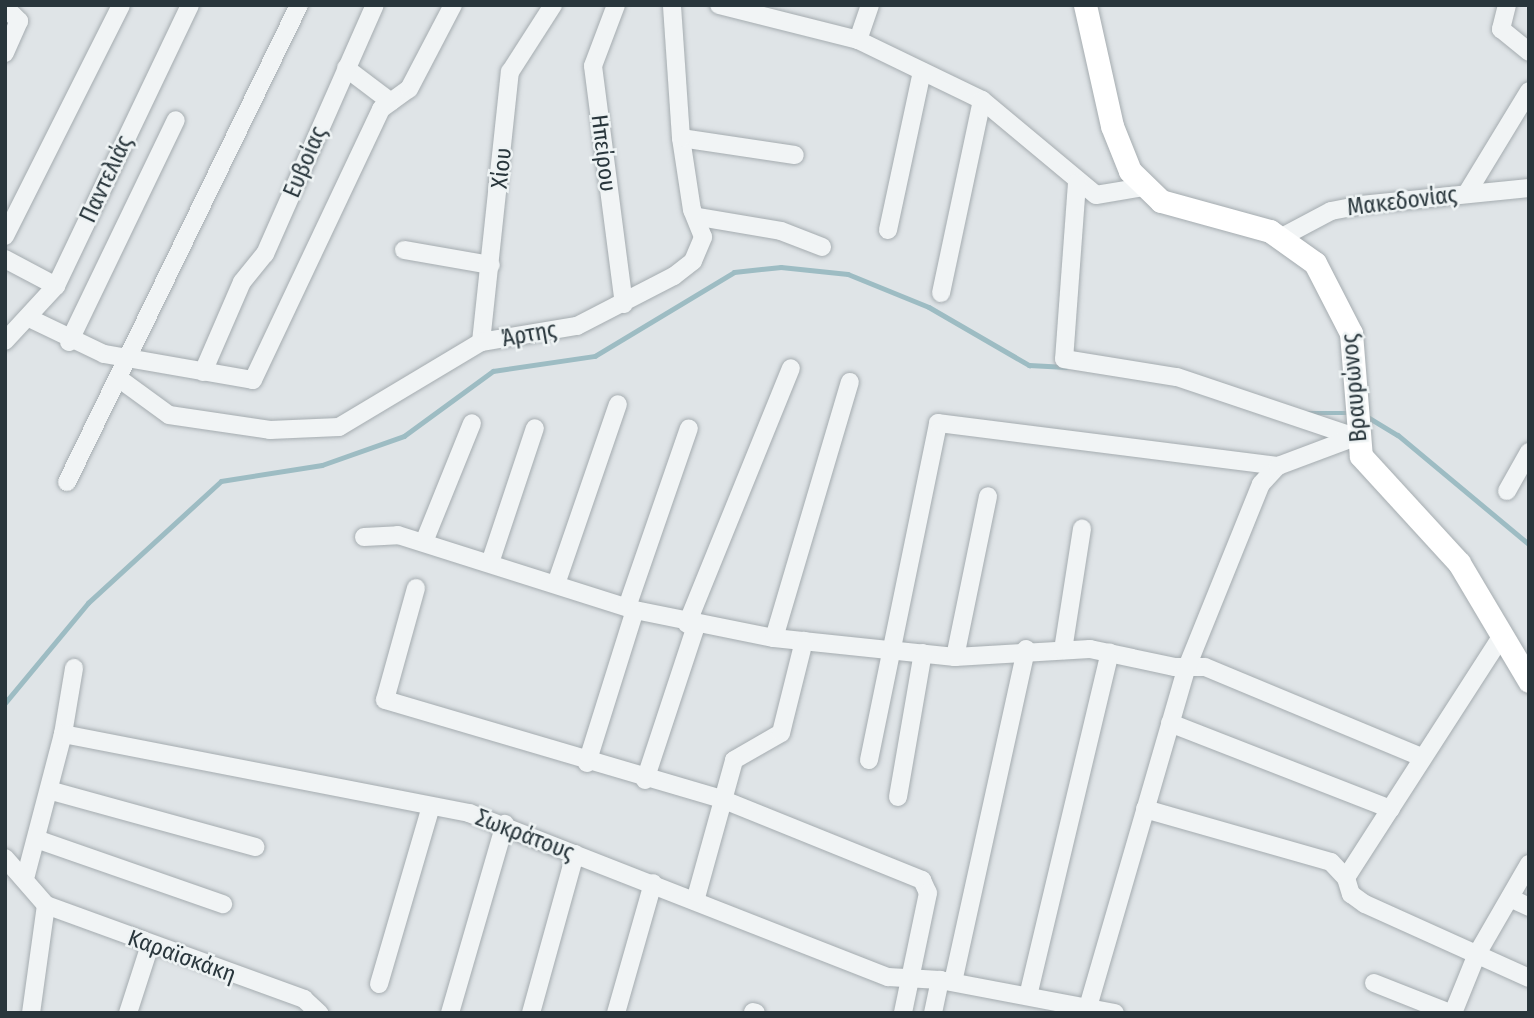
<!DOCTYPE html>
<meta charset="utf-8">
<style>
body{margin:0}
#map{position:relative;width:1534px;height:1018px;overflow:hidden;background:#dfe4e7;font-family:"Fira Sans Condensed",sans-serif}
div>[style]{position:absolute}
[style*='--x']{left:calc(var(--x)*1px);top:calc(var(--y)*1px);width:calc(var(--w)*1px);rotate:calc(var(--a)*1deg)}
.stream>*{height:4.5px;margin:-2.25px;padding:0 2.25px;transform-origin:2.25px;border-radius:2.25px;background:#9dbcc3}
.roads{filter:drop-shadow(0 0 2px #a5acb0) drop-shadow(0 0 2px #a5acb0)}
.minor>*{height:18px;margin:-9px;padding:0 9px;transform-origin:9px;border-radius:9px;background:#f1f4f5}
.major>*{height:23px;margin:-11.5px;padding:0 11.5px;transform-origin:11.5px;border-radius:11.5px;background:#fff}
span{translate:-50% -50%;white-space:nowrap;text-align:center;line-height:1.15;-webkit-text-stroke:5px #eef3f4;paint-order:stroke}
.street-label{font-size:23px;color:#29363c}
.frame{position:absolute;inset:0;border:7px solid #29363c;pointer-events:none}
</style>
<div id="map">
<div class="stream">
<div style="--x:1307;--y:413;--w:43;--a:0"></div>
<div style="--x:1366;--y:416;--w:37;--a:31"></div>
<div style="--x:1398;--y:435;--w:170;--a:39.8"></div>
<div style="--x:5;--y:703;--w:130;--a:-50.3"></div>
<div style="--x:88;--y:603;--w:180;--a:-42.5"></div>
<div style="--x:221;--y:481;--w:102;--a:-9"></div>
<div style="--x:322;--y:465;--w:87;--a:-19.5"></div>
<div style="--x:404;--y:436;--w:110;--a:-36.1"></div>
<div style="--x:493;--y:371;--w:103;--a:-8.4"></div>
<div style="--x:595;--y:356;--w:162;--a:-31.1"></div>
<div style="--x:734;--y:272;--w:47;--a:-6.1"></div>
<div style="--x:781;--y:267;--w:67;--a:6"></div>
<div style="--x:848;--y:274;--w:87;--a:22.2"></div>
<div style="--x:929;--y:307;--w:116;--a:30.1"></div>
<div style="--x:1029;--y:365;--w:37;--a:3"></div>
</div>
<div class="roads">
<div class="minor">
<div style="--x:616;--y:5;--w:65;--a:110.7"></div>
<div style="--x:593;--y:66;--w:240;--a:82.6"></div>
<div style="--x:719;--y:5;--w:143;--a:14.1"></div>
<div style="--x:858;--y:40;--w:138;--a:25.8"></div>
<div style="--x:982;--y:100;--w:148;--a:39.8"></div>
<div style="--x:1096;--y:195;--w:49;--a:-9.5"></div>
<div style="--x:1507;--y:5;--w:25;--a:104"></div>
<div style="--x:1501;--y:29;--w:36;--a:39"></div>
<div style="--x:5;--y:7;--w:20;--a:45"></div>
<div style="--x:19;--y:21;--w:35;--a:114"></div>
<div style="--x:858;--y:40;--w:37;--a:-71"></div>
<div style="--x:346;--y:68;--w:56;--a:37.1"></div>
<div style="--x:681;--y:138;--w:115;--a:8.5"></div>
<div style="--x:1077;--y:183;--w:176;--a:94.2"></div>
<div style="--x:1064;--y:359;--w:114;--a:9.1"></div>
<div style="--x:1177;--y:377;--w:188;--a:18.6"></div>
<div style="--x:1467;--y:193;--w:119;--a:-58.7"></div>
<div style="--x:699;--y:217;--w:83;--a:9.7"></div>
<div style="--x:781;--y:231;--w:44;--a:21.3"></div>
<div style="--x:888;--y:230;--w:162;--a:-77.9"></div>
<div style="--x:5;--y:236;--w:258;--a:-63.3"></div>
<div style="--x:1282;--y:237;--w:55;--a:-28"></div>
<div style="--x:1331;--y:211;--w:31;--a:-11"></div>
<div style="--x:1361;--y:205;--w:169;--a:-5.8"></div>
<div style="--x:404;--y:250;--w:88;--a:9.8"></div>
<div style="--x:5;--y:259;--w:58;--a:27.9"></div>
<div style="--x:941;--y:293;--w:197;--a:-78"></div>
<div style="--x:31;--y:319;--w:81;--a:25.6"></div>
<div style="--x:104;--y:354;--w:151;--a:9.9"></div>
<div style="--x:253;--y:380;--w:300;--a:-64.7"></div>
<div style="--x:381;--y:109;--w:34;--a:-36"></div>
<div style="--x:409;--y:89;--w:95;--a:-62.4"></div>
<div style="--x:5;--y:341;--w:75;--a:-47.2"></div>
<div style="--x:56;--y:286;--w:311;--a:-64.5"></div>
<div style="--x:69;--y:342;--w:246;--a:-64.3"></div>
<div style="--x:481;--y:342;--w:272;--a:-83.9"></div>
<div style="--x:510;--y:72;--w:80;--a:-57.3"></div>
<div style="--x:203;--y:372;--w:98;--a:-66.6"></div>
<div style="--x:242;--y:282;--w:36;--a:-51"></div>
<div style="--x:265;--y:254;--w:272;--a:-66.2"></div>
<div style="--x:121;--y:380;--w:59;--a:36.1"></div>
<div style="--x:169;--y:415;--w:102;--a:8.4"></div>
<div style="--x:270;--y:430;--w:69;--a:-2.5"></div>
<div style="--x:339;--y:427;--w:165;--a:-30.9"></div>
<div style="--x:481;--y:342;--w:97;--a:-9.5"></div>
<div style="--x:577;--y:326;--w:109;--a:-27.3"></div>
<div style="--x:674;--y:276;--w:24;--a:-38"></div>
<div style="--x:693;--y:261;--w:26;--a:-67"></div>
<div style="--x:703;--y:237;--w:29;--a:-112"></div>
<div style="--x:692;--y:210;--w:73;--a:-98.7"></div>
<div style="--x:681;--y:138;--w:133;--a:-93.9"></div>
<div style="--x:67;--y:482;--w:530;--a:-64.06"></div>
<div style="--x:1507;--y:491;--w:45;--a:-60.6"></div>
<div style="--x:364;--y:537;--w:34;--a:-3"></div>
<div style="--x:398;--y:535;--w:249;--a:17.6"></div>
<div style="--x:635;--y:610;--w:142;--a:11.4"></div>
<div style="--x:774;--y:638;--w:182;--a:6"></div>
<div style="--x:955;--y:657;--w:135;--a:-3.4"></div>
<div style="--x:1090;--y:649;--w:87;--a:12"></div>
<div style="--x:1175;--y:667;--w:30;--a:0"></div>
<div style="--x:1205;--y:667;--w:234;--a:22.6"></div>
<div style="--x:424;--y:542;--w:128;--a:-68"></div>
<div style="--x:490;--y:563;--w:142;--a:-71.6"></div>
<div style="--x:556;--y:584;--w:190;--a:-71"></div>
<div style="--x:416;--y:588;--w:116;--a:105.5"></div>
<div style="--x:385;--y:700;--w:353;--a:16.4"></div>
<div style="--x:724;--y:800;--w:214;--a:22"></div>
<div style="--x:922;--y:880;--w:14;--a:65"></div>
<div style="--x:928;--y:893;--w:123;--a:101.8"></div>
<div style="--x:627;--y:607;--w:189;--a:-70.9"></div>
<div style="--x:687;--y:624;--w:276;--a:-67.9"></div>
<div style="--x:1503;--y:634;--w:290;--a:122.8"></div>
<div style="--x:1346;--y:878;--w:17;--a:73"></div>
<div style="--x:1351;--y:894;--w:17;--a:36"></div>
<div style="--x:1365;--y:904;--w:180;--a:24.3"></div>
<div style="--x:774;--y:638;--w:267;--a:-73.5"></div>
<div style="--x:1063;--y:650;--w:123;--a:-81.1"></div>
<div style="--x:955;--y:657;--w:164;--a:-78.4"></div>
<div style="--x:1170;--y:723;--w:237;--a:21.3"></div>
<div style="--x:63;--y:734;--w:67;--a:-80.5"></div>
<div style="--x:869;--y:760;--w:344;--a:-78.4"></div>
<div style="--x:938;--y:423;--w:343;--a:7.2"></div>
<div style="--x:587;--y:763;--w:160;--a:-72.6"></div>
<div style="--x:645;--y:780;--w:162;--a:-71.7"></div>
<div style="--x:52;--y:791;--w:211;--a:15.4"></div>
<div style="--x:898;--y:797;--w:146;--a:-80.2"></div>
<div style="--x:1145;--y:809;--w:193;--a:15.9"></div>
<div style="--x:1331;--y:862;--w:22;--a:47"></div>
<div style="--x:39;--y:840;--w:195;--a:19.2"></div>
<div style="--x:5;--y:858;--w:62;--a:48.9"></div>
<div style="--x:46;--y:905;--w:109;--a:97.9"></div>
<div style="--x:26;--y:875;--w:146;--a:-75.3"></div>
<div style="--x:63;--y:734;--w:414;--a:11"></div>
<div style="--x:469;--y:813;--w:450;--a:21.4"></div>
<div style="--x:888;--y:977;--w:52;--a:3.3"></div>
<div style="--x:940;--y:980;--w:178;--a:10.7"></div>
<div style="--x:1510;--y:898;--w:21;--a:25"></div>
<div style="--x:695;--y:901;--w:146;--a:-74.5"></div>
<div style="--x:734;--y:760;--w:54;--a:-29.9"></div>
<div style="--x:781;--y:733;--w:95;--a:-76"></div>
<div style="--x:46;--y:905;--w:275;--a:20"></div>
<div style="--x:304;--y:999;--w:21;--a:43"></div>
<div style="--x:953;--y:982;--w:341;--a:-77.6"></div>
<div style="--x:1374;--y:983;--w:82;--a:21.5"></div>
<div style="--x:379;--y:984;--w:185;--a:-73.7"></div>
<div style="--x:1028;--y:996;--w:353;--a:-76.6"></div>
<div style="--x:1088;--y:1007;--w:354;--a:-73.8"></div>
<div style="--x:1187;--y:667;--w:197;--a:-68"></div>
<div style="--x:1261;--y:484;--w:25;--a:-47"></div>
<div style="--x:1278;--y:466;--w:82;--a:-20.6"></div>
<div style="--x:753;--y:1012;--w:3;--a:18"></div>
<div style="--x:128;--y:1013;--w:71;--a:-72.1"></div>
<div style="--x:450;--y:1013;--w:197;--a:-73.8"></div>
<div style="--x:531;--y:1013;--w:165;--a:-74.5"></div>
<div style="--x:616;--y:1013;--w:135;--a:-74.1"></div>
<div style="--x:933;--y:1013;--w:34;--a:-78"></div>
<div style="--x:1453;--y:1013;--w:64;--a:-67.9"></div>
<div style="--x:1477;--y:954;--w:104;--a:-60"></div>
</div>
<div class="major">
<div style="--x:1085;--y:5;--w:124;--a:77.4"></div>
<div style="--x:1112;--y:126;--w:48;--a:68.2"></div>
<div style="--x:1130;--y:171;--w:43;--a:44.1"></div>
<div style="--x:1161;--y:201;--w:113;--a:15.4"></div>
<div style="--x:1270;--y:231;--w:55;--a:35.4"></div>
<div style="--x:1315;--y:263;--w:79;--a:62.8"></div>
<div style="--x:1351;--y:333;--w:123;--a:85.4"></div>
<div style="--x:1361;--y:456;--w:145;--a:47.5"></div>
<div style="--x:1459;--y:563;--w:137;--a:59.3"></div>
</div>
</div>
<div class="street-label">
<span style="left:604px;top:153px;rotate:83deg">Ηπείρου</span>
<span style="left:305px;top:162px;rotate:-67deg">Ευβοίας</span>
<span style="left:501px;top:168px;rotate:-84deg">Χίου</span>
<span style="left:106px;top:179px;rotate:-65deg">Παντελιάς</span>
<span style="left:1402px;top:201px;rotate:-7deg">Μακεδονίας</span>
<span style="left:529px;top:334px;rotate:-10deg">Άρτης</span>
<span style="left:1354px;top:388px;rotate:-95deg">Βραυρώνος</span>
<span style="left:525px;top:835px;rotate:21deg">Σωκράτους</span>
<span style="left:182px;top:956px;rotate:20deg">Καραϊσκάκη</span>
</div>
<div class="frame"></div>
</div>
